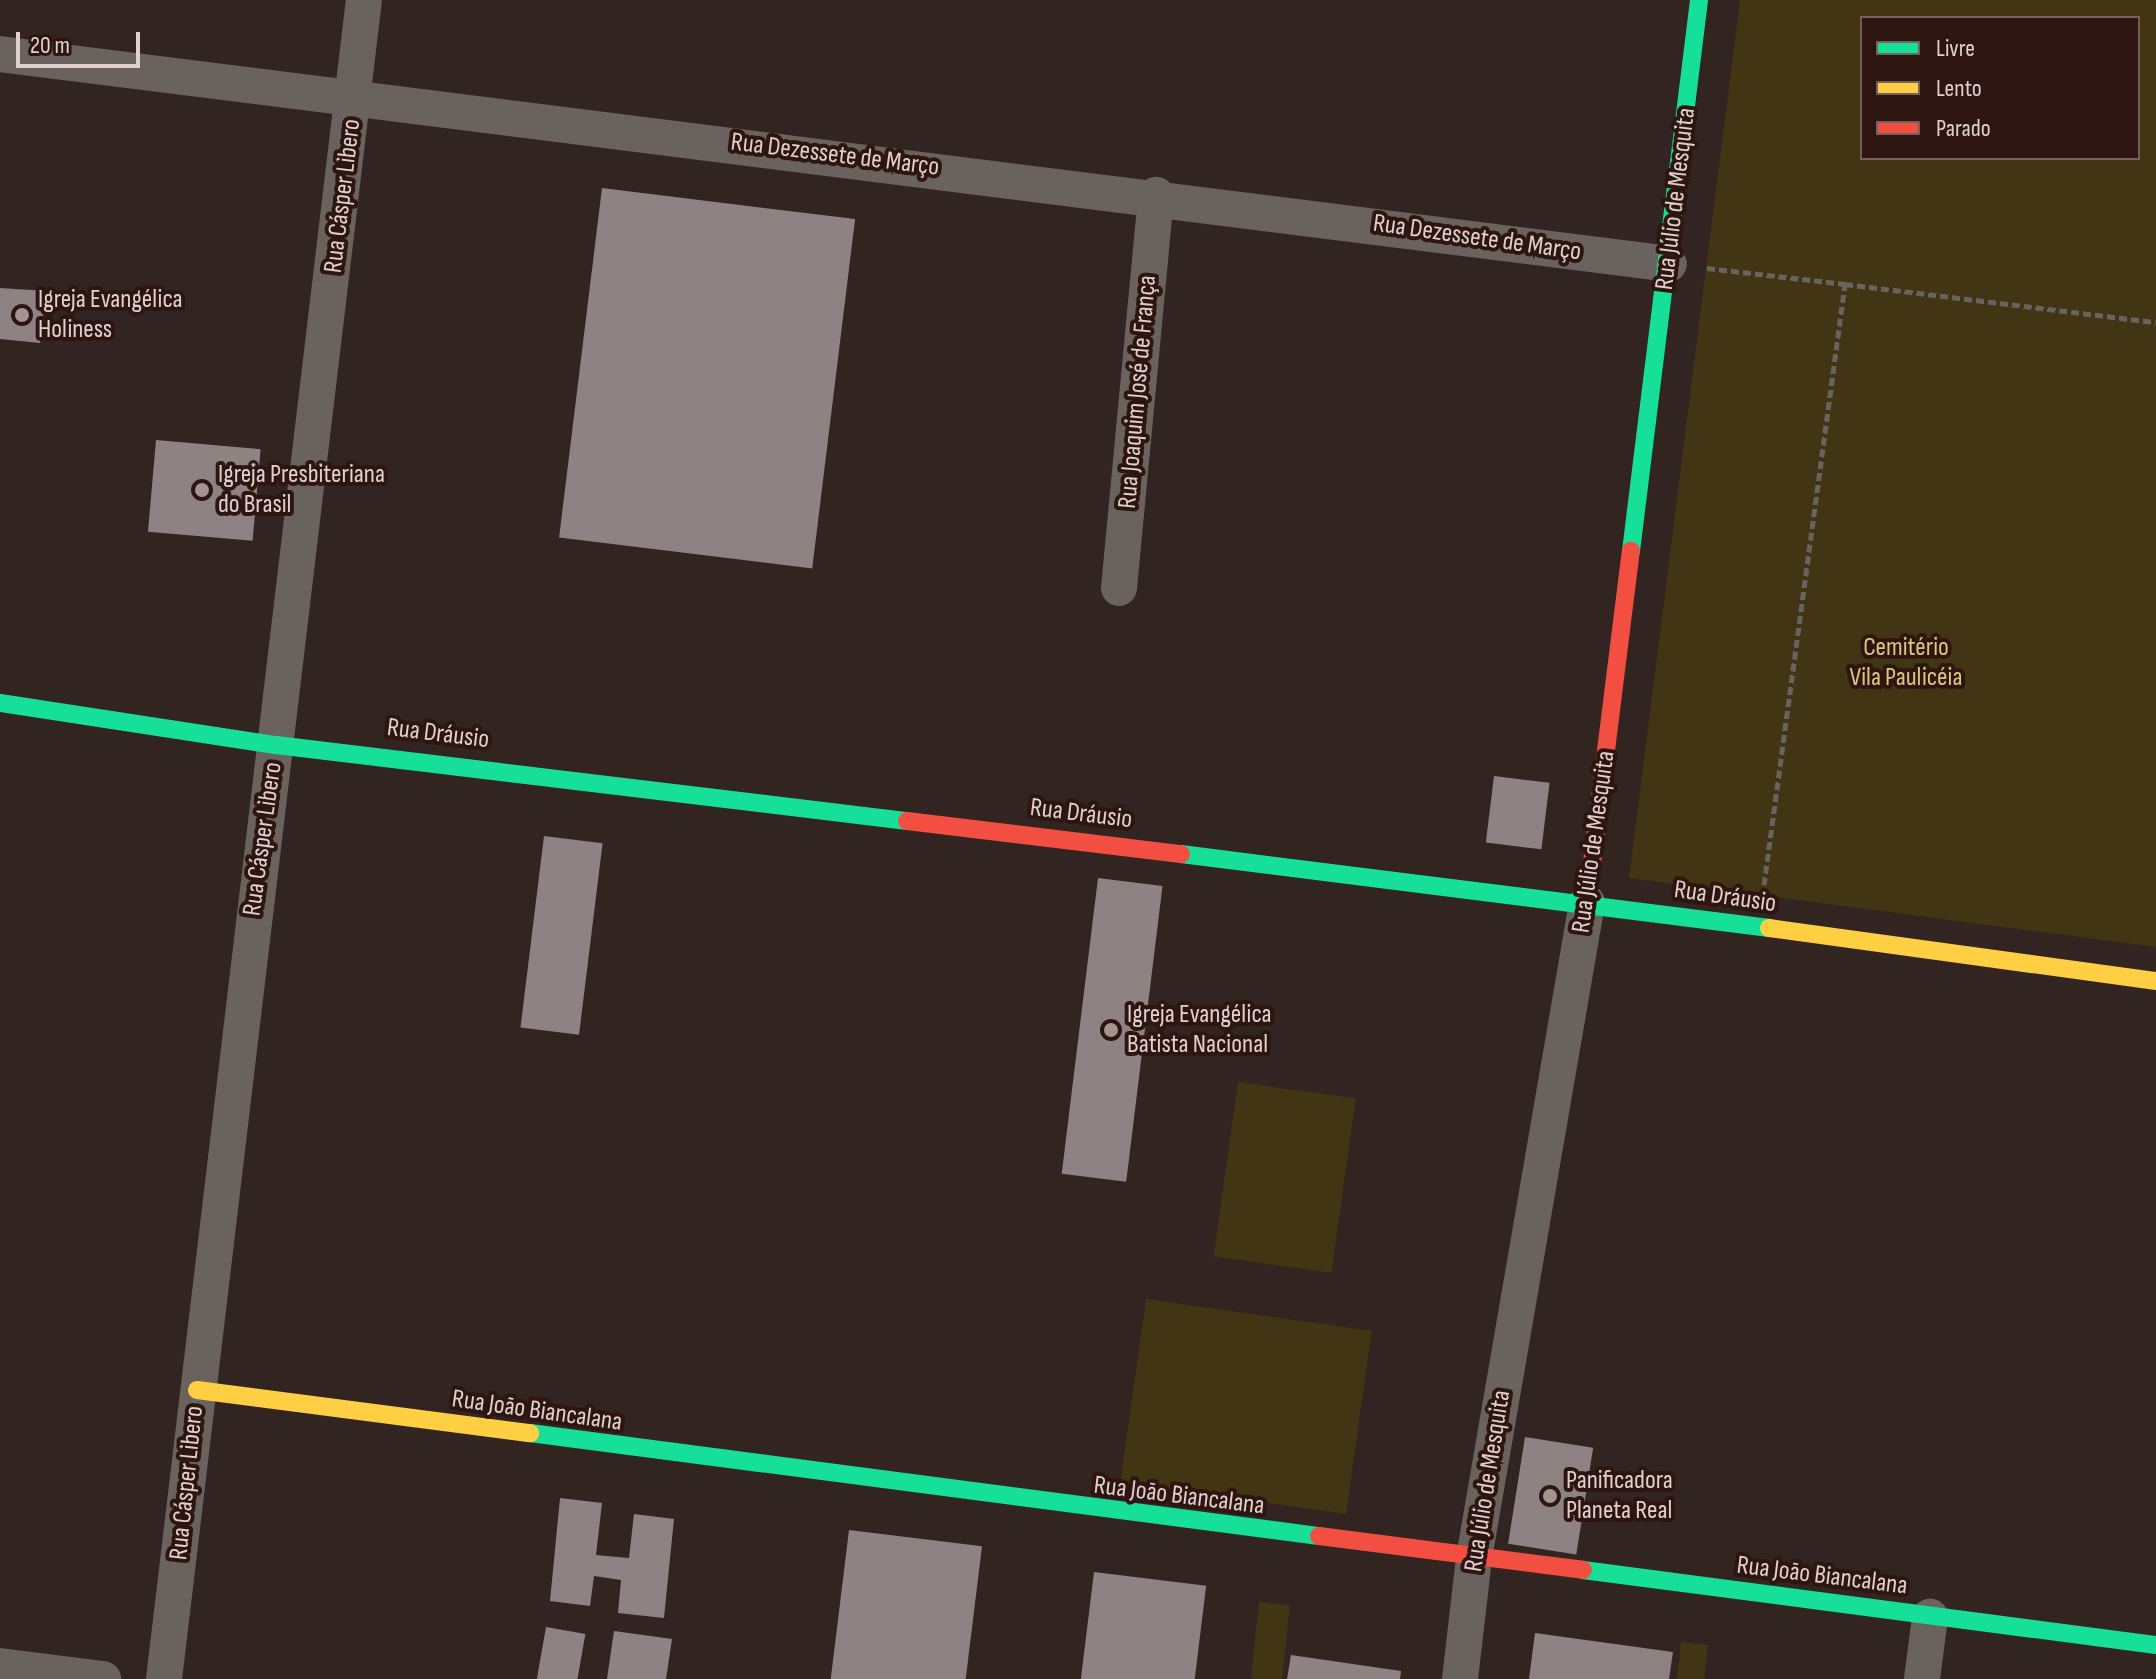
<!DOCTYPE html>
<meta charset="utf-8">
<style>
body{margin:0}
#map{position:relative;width:2156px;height:1679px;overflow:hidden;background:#322421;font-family:"Sofia Sans Condensed",sans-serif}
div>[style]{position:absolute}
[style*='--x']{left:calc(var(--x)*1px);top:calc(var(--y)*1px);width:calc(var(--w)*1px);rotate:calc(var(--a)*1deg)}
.green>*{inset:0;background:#413514;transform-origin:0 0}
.building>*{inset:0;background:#8e8282;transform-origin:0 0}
.path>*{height:5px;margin-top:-2.5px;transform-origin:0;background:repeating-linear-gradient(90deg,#6a625e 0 8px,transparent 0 12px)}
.street>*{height:36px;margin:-18px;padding:0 18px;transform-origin:18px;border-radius:18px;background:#69625d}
.fast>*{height:18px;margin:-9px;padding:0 9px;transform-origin:9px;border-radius:9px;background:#16e098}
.slow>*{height:18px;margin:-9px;padding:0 9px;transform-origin:9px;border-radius:9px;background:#ffcf43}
.jam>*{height:18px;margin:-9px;padding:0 9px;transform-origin:9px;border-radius:9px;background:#f24e42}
.dots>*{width:22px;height:22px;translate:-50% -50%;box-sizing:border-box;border:4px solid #2d1611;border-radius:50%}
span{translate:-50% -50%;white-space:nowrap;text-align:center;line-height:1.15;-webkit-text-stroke:8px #2d1611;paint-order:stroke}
.street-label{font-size:26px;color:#e1d0cd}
.poi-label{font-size:26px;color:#e1d0cd}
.left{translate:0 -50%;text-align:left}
.park-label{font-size:26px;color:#dec77d}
.legend{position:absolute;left:1860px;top:16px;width:280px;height:144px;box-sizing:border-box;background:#2d1611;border:2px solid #75605c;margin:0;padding:10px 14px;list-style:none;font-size:24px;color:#e1d0cd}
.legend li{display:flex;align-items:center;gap:16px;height:40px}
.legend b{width:40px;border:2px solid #75605c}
.scale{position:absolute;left:16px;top:32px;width:124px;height:36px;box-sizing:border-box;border:4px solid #e1d0cd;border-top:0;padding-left:10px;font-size:24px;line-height:28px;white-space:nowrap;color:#e1d0cd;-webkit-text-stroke:6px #2d1611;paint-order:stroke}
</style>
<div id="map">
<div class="green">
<div style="clip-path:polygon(evenodd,1740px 0,2156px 0,2156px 947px,1629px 878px,1740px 0,1862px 18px,2138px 18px,2138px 158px,1862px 158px,1862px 18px)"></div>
<div style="left:1238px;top:1082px;width:119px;height:176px;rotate:8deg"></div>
<div style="left:1146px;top:1299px;width:228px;height:185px;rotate:8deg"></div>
<div style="left:1259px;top:1602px;width:31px;height:77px;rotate:6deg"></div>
<div style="left:1681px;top:1642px;width:27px;height:37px;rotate:6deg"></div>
</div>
<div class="building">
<div style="left:602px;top:188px;width:255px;height:352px;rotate:7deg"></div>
<div style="clip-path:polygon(0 288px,46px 291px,40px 343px,0 339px)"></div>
<div style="left:156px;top:440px;width:105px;height:92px;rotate:5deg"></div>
<div style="left:1494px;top:776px;width:56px;height:67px;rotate:7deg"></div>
<div style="left:544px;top:836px;width:59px;height:193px;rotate:7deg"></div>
<div style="left:1098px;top:878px;width:65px;height:298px;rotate:7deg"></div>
<div style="left:1525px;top:1437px;width:69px;height:108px;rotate:9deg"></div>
<div style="clip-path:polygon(560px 1498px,602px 1503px,596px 1555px,629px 1558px,634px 1514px,674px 1519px,664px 1618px,618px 1613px,621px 1580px,594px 1576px,590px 1606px,550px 1601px)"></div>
<div style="left:849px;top:1530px;width:134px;height:150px;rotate:7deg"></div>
<div style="left:1094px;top:1572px;width:113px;height:108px;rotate:7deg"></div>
<div style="left:546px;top:1627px;width:40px;height:53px;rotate:10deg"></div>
<div style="clip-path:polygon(614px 1631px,672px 1639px,666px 1679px,607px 1679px)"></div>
<div style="clip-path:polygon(1535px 1633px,1673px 1652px,1669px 1679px,1529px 1679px)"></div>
<div style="clip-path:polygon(1291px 1655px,1401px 1671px,1400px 1679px,1287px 1679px)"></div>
</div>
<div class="path">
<div style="--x:1707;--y:268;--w:139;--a:6.6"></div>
<div style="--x:1764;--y:885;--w:606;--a:-82.32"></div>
<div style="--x:1845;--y:284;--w:313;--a:7"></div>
</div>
<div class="street">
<div style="--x:0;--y:54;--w:1682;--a:7.17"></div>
<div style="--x:1119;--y:588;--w:395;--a:-84.6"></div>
<div style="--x:0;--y:1666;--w:104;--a:7.2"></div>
<div style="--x:164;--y:1679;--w:1691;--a:-83.21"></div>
<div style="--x:1460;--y:1679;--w:122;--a:-83.4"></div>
<div style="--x:1474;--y:1558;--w:665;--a:-80.21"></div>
<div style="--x:1922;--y:1679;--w:63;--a:-82.6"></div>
</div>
<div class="fast">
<div style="--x:1631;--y:551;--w:555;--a:-82.96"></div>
<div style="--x:0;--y:703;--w:279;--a:8.7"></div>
<div style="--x:276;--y:745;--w:636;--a:6.87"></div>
<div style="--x:1181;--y:854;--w:593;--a:7.17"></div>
<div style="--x:530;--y:1433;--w:796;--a:7.44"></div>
<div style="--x:1583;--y:1570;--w:578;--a:7.46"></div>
</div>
<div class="slow">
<div style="--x:1769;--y:928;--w:391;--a:7.8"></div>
<div style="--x:197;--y:1390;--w:336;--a:7.4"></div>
</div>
<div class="jam">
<div style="--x:907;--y:821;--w:276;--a:6.9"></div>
<div style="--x:1587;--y:903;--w:355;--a:-82.9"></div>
<div style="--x:1319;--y:1536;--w:266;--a:7.3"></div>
</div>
<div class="dots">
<div style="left:22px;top:315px;background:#a49491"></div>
<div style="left:202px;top:490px;background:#a49491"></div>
<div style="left:1111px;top:1030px;background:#a49491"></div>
<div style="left:1550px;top:1496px;background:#a49491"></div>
</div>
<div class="street-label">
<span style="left:835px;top:155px;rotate:7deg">Rua Dezessete de Março</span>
<span style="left:343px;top:196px;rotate:-83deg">Rua Cásper Libero</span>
<span style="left:1676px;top:199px;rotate:-83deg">Rua Júlio de Mesquita</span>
<span style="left:1477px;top:238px;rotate:8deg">Rua Dezessete de Março</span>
<span style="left:1138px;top:392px;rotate:-85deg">Rua Joaquim José de França</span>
<span style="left:438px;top:734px;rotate:7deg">Rua Dráusio</span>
<span style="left:1081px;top:814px;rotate:7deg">Rua Dráusio</span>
<span style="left:263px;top:839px;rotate:-82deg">Rua Cásper Libero</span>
<span style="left:1594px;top:842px;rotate:-82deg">Rua Júlio de Mesquita</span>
<span style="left:1725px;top:897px;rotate:8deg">Rua Dráusio</span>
<span style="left:537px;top:1411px;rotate:8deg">Rua João Biancalana</span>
<span style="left:1488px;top:1481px;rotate:-81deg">Rua Júlio de Mesquita</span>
<span style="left:187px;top:1483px;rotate:-84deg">Rua Cásper Libero</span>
<span style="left:1179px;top:1496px;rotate:7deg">Rua João Biancalana</span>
<span style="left:1822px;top:1576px;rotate:7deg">Rua João Biancalana</span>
</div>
<div class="poi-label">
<span class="left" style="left:38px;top:315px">Igreja Evangélica<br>Holiness</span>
<span class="left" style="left:218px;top:490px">Igreja Presbiteriana<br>do Brasil</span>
<span class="left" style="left:1127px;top:1030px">Igreja Evangélica<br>Batista Nacional</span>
<span class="left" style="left:1566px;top:1496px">Panificadora<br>Planeta Real</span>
</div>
<div class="park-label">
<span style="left:1906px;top:663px">Cemitério<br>Vila Paulicéia</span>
</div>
<ul class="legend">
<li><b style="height:10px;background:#16e098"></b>Livre</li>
<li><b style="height:10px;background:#ffcf43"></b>Lento</li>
<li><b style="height:10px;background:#f24e42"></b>Parado</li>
</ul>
<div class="scale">20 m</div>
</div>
